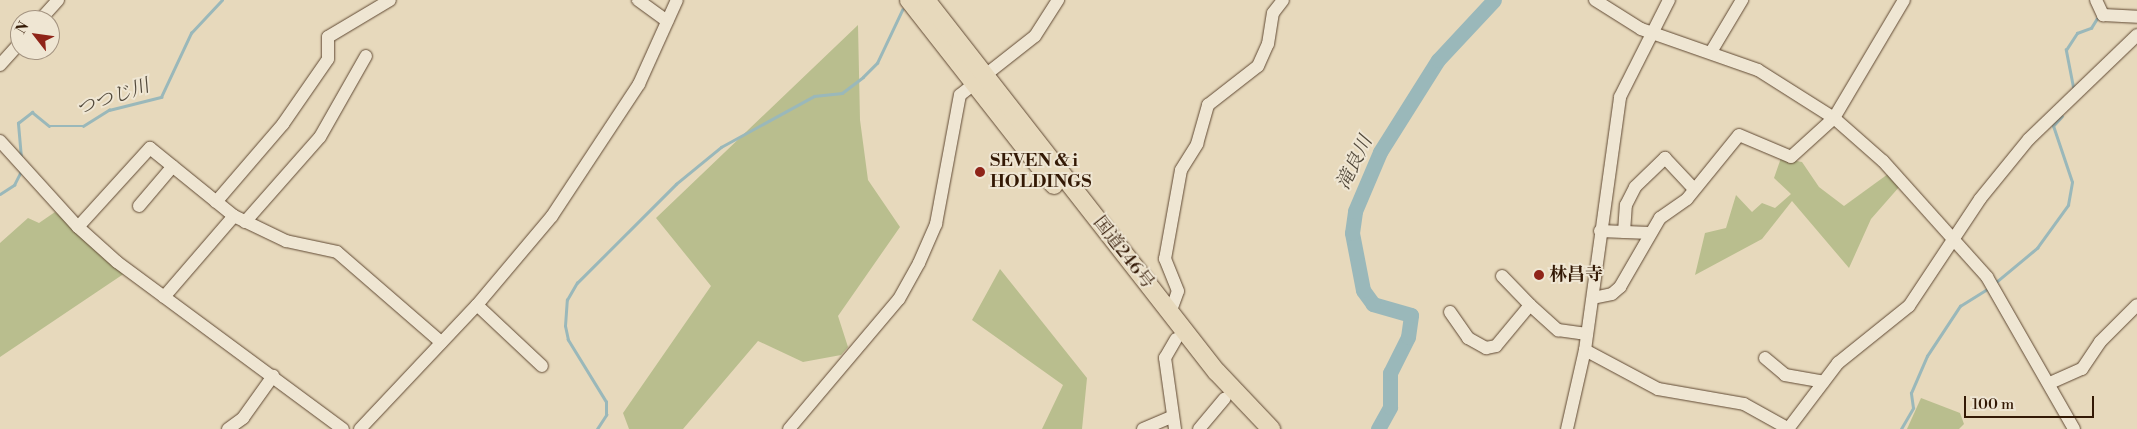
<!DOCTYPE html>
<meta charset="utf-8">
<style>
body{margin:0}
#map{position:relative;width:2137px;height:429px;overflow:hidden;background:#e7d9bc;font-family:"Libre Bodoni","Noto Serif JP",serif}
div>[style]{position:absolute}
[style*='--x']{left:calc(var(--x)*1px);top:calc(var(--y)*1px);width:calc(var(--w)*1px);rotate:calc(var(--a)*1deg)}
.green>*{inset:0;background:#b9be8e}
.stream>*{height:2.5px;margin:-1.25px;padding:0 1.25px;transform-origin:1.25px;border-radius:1.25px;background:#9ab8ba}
.river>*{height:15px;margin:-7.5px;padding:0 7.5px;transform-origin:7.5px;border-radius:7.5px;background:#9ab8ba}
.roads{filter:drop-shadow(0 0 1px #604933) drop-shadow(0 0 1px #604933)}
.minor>*{height:12px;margin:-6px;padding:0 6px;transform-origin:6px;border-radius:6px;background:#efe6d3}
.highway>*{height:18px;margin:-9px;padding:0 9px;transform-origin:9px;border-radius:9px;background:#e7d9bc}
.dots>*{width:14px;height:14px;translate:-50% -50%;box-sizing:border-box;border:2px solid #efe6d3;border-radius:50%}
span{translate:-50% -50%;white-space:nowrap;text-align:center;line-height:1.15;-webkit-text-stroke:4px #efe6d3;paint-order:stroke}
.poi-label{font-size:18px;color:#331905;font-weight:700}
.left{translate:0 -50%;text-align:left}
.street-label{font-size:18px;color:#331905}
.water-label{font-size:19px;color:#52493b;font-style:italic}
.north{position:absolute;left:10px;top:10px;width:50px;height:50px;box-sizing:border-box;background:#efe6d3;border:1px solid #a49481;border-radius:50%;rotate:300deg;font-size:14px;font-weight:700;line-height:20px;text-align:center;color:#331905}
.north::after{content:'';display:block;margin:auto;width:18px;height:22px;background:#8f2418;clip-path:polygon(50% 0,100% 100%,50% 72%,0 100%)}
.scale{position:absolute;left:1964px;top:396px;width:130px;height:22px;box-sizing:border-box;border:2px solid #331905;border-top:0;padding-left:6px;font-size:15px;line-height:18px;white-space:nowrap;color:#331905;-webkit-text-stroke:4px #efe6d3;paint-order:stroke}
</style>
<div id="map">
<div class="green">
<div style="clip-path:polygon(858px 25px,860px 120px,868px 180px,900px 227px,838px 316px,848px 347px,841px 355px,803px 362px,758px 341px,683px 429px,629px 429px,623px 413px,711px 286px,656px 218px)"></div>
<div style="clip-path:polygon(1781px 158px,1802px 162px,1819px 187px,1844px 206px,1888px 174px,1900px 186px,1871px 219px,1849px 268px,1792px 201px,1762px 239px,1695px 275px,1705px 233px,1726px 228px,1736px 195px,1752px 212px,1762px 203px,1775px 208px,1791px 194px,1774px 178px)"></div>
<div style="clip-path:polygon(55px 212px,125px 273px,0 357px,0 243px,28px 218px,39px 223px)"></div>
<div style="clip-path:polygon(1000px 269px,1087px 378px,1082px 429px,1042px 429px,1063px 385px,972px 320px)"></div>
<div style="clip-path:polygon(1921px 398px,1960px 413px,1964px 424px,1959px 429px,1907px 429px)"></div>
</div>
<div class="stream">
<div style="--x:2073;--y:87;--w:38;--a:-101"></div>
<div style="--x:2066;--y:50;--w:20;--a:-57"></div>
<div style="--x:2077;--y:33;--w:15;--a:-20"></div>
<div style="--x:2091;--y:28;--w:15;--a:-58"></div>
<div style="--x:21;--y:158;--w:35;--a:-95"></div>
<div style="--x:18;--y:123;--w:18;--a:-38"></div>
<div style="--x:32;--y:112;--w:22;--a:39"></div>
<div style="--x:49;--y:126;--w:34;--a:0"></div>
<div style="--x:83;--y:126;--w:31;--a:-32"></div>
<div style="--x:109;--y:110;--w:54;--a:-14"></div>
<div style="--x:161;--y:97;--w:71;--a:-64.9"></div>
<div style="--x:191;--y:33;--w:45;--a:-46.8"></div>
<div style="--x:0;--y:194;--w:17;--a:-33"></div>
<div style="--x:14;--y:185;--w:16;--a:-63"></div>
<div style="--x:1995;--y:283;--w:55;--a:-39.8"></div>
<div style="--x:2037;--y:248;--w:53;--a:-54.2"></div>
<div style="--x:2068;--y:205;--w:23;--a:-80"></div>
<div style="--x:2072;--y:182;--w:59;--a:-108.7"></div>
<div style="--x:2053;--y:126;--w:13;--a:-48"></div>
<div style="--x:597;--y:429;--w:17;--a:-57"></div>
<div style="--x:606;--y:415;--w:13;--a:-90"></div>
<div style="--x:606;--y:402;--w:73;--a:-121.5"></div>
<div style="--x:568;--y:340;--w:14;--a:-102"></div>
<div style="--x:565;--y:326;--w:26;--a:-86"></div>
<div style="--x:567;--y:300;--w:20;--a:-60"></div>
<div style="--x:577;--y:283;--w:140;--a:-45"></div>
<div style="--x:676;--y:184;--w:58;--a:-39.4"></div>
<div style="--x:721;--y:147;--w:106;--a:-28.7"></div>
<div style="--x:814;--y:96;--w:28;--a:-6"></div>
<div style="--x:842;--y:93;--w:26;--a:-37"></div>
<div style="--x:863;--y:77;--w:20;--a:-45"></div>
<div style="--x:877;--y:63;--w:59;--a:-64.7"></div>
<div style="--x:1901;--y:429;--w:24;--a:-60"></div>
<div style="--x:1913;--y:408;--w:15;--a:-98"></div>
<div style="--x:1911;--y:393;--w:40;--a:-66.6"></div>
<div style="--x:1927;--y:356;--w:60;--a:-56.6"></div>
<div style="--x:1960;--y:306;--w:34;--a:-32"></div>
</div>
<div class="river">
<div style="--x:1378;--y:429;--w:25;--a:-61"></div>
<div style="--x:1390;--y:407;--w:34;--a:-90"></div>
<div style="--x:1390;--y:373;--w:40;--a:-63.4"></div>
<div style="--x:1408;--y:337;--w:22;--a:-82"></div>
<div style="--x:1411;--y:315;--w:40;--a:-164"></div>
<div style="--x:1373;--y:304;--w:17;--a:-126"></div>
<div style="--x:1363;--y:290;--w:58;--a:-100.9"></div>
<div style="--x:1352;--y:233;--w:22;--a:-82"></div>
<div style="--x:1355;--y:211;--w:64;--a:-67"></div>
<div style="--x:1380;--y:152;--w:109;--a:-57.8"></div>
<div style="--x:1438;--y:60;--w:82;--a:-47"></div>
</div>
<div class="roads">
<div class="minor">
<div style="--x:638;--y:0;--w:36;--a:36"></div>
<div style="--x:1595;--y:0;--w:54;--a:32.2"></div>
<div style="--x:1641;--y:29;--w:124;--a:19.3"></div>
<div style="--x:1758;--y:70;--w:90;--a:32.3"></div>
<div style="--x:1834;--y:118;--w:65;--a:41.3"></div>
<div style="--x:1883;--y:161;--w:156;--a:48.1"></div>
<div style="--x:1987;--y:277;--w:175;--a:60.2"></div>
<div style="--x:2096;--y:0;--w:17;--a:65"></div>
<div style="--x:2103;--y:15;--w:34;--a:3"></div>
<div style="--x:40;--y:20;--w:27;--a:-48"></div>
<div style="--x:1711;--y:52;--w:61;--a:-59.2"></div>
<div style="--x:0;--y:65;--w:30;--a:-48"></div>
<div style="--x:0;--y:141;--w:116;--a:47.8"></div>
<div style="--x:78;--y:227;--w:52;--a:41.9"></div>
<div style="--x:117;--y:262;--w:281;--a:36.5"></div>
<div style="--x:216;--y:202;--w:103;--a:-49.3"></div>
<div style="--x:283;--y:124;--w:79;--a:-55.3"></div>
<div style="--x:328;--y:59;--w:22;--a:-90"></div>
<div style="--x:328;--y:37;--w:72;--a:-30.8"></div>
<div style="--x:139;--y:206;--w:52;--a:-49.6"></div>
<div style="--x:245;--y:222;--w:113;--a:-48.6"></div>
<div style="--x:320;--y:137;--w:93;--a:-60.4"></div>
<div style="--x:78;--y:227;--w:107;--a:-47.7"></div>
<div style="--x:150;--y:148;--w:108;--a:39"></div>
<div style="--x:234;--y:216;--w:58;--a:25.7"></div>
<div style="--x:286;--y:241;--w:52;--a:12.2"></div>
<div style="--x:337;--y:252;--w:138;--a:40.9"></div>
<div style="--x:1600;--y:231;--w:50;--a:2.3"></div>
<div style="--x:1624;--y:232;--w:27;--a:-86"></div>
<div style="--x:1626;--y:205;--w:20;--a:-63"></div>
<div style="--x:1635;--y:187;--w:42;--a:-44"></div>
<div style="--x:1665;--y:158;--w:42;--a:46.9"></div>
<div style="--x:1502;--y:276;--w:40;--a:46"></div>
<div style="--x:164;--y:297;--w:107;--a:-49.2"></div>
<div style="--x:1593;--y:298;--w:19;--a:-12"></div>
<div style="--x:1612;--y:294;--w:11;--a:-41"></div>
<div style="--x:1620;--y:287;--w:80;--a:-59.9"></div>
<div style="--x:1660;--y:218;--w:33;--a:-35"></div>
<div style="--x:1687;--y:199;--w:82;--a:-50.9"></div>
<div style="--x:1739;--y:135;--w:56;--a:22.9"></div>
<div style="--x:1791;--y:157;--w:58;--a:-42.2"></div>
<div style="--x:1834;--y:118;--w:137;--a:-59.3"></div>
<div style="--x:477;--y:305;--w:89;--a:43.2"></div>
<div style="--x:1450;--y:312;--w:32;--a:55"></div>
<div style="--x:1468;--y:338;--w:21;--a:29"></div>
<div style="--x:1486;--y:348;--w:10;--a:-11"></div>
<div style="--x:1496;--y:346;--w:53;--a:-50.3"></div>
<div style="--x:1530;--y:305;--w:38;--a:42"></div>
<div style="--x:1558;--y:330;--w:29;--a:8"></div>
<div style="--x:1170;--y:313;--w:23;--a:-70"></div>
<div style="--x:1178;--y:291;--w:35;--a:-112"></div>
<div style="--x:1165;--y:259;--w:90;--a:-79.8"></div>
<div style="--x:1181;--y:170;--w:31;--a:-58"></div>
<div style="--x:1197;--y:144;--w:41;--a:-74.2"></div>
<div style="--x:1208;--y:105;--w:63;--a:-38"></div>
<div style="--x:1258;--y:66;--w:24;--a:-66"></div>
<div style="--x:1268;--y:44;--w:31;--a:-81"></div>
<div style="--x:1273;--y:13;--w:16;--a:-52"></div>
<div style="--x:1585;--y:350;--w:83;--a:28.1"></div>
<div style="--x:1658;--y:389;--w:87;--a:9.9"></div>
<div style="--x:1744;--y:404;--w:51;--a:29.1"></div>
<div style="--x:1765;--y:358;--w:26;--a:40"></div>
<div style="--x:1785;--y:375;--w:39;--a:10"></div>
<div style="--x:2050;--y:383;--w:35;--a:-24"></div>
<div style="--x:2082;--y:369;--w:32;--a:-56"></div>
<div style="--x:2100;--y:342;--w:52;--a:-45"></div>
<div style="--x:228;--y:429;--w:19;--a:-36"></div>
<div style="--x:243;--y:418;--w:52;--a:-54.5"></div>
<div style="--x:360;--y:429;--w:170;--a:-46.7"></div>
<div style="--x:477;--y:305;--w:116;--a:-49.9"></div>
<div style="--x:552;--y:216;--w:158;--a:-56.6"></div>
<div style="--x:639;--y:84;--w:92;--a:-65.7"></div>
<div style="--x:789;--y:429;--w:170;--a:-49.8"></div>
<div style="--x:899;--y:299;--w:41;--a:-60.9"></div>
<div style="--x:919;--y:263;--w:43;--a:-66.4"></div>
<div style="--x:936;--y:224;--w:131;--a:-79.5"></div>
<div style="--x:960;--y:95;--w:95;--a:-38.2"></div>
<div style="--x:1035;--y:36;--w:43;--a:-57.4"></div>
<div style="--x:1143;--y:429;--w:30;--a:-23"></div>
<div style="--x:1175;--y:429;--w:72;--a:-98"></div>
<div style="--x:1165;--y:358;--w:22;--a:-60"></div>
<div style="--x:1199;--y:429;--w:40;--a:-50"></div>
<div style="--x:1567;--y:429;--w:81;--a:-77.2"></div>
<div style="--x:1585;--y:350;--w:255;--a:-82.1"></div>
<div style="--x:1620;--y:97;--w:109;--a:-63.2"></div>
<div style="--x:1788;--y:429;--w:83;--a:-52.9"></div>
<div style="--x:1838;--y:363;--w:91;--a:-38.8"></div>
<div style="--x:1909;--y:306;--w:128;--a:-56.4"></div>
<div style="--x:1980;--y:199;--w:77;--a:-50.8"></div>
<div style="--x:2029;--y:139;--w:150;--a:-43.9"></div>
</div>
<div class="highway">
<div style="--x:909;--y:0;--w:235;--a:51.9"></div>
<div style="--x:926;--y:0;--w:472;--a:52"></div>
<div style="--x:1217;--y:372;--w:79;--a:46.5"></div>
</div>
</div>
<div class="dots">
<div style="left:980px;top:172px;background:#8f2418"></div>
<div style="left:1539px;top:275px;background:#8f2418"></div>
</div>
<div class="poi-label">
<span class="left" style="left:990px;top:172px">SEVEN &amp; i<br>HOLDINGS</span>
<span class="left" style="left:1549px;top:275px">林昌寺</span>
</div>
<div class="street-label">
<span style="left:1123px;top:253px;rotate:52deg">国道246号</span>
</div>
<div class="water-label">
<span style="left:113px;top:98px;rotate:-19deg">つつじ川</span>
<span style="left:1355px;top:163px;rotate:-64deg">滝良川</span>
</div>
<div class="north">N</div>
<div class="scale">100 m</div>
</div>
